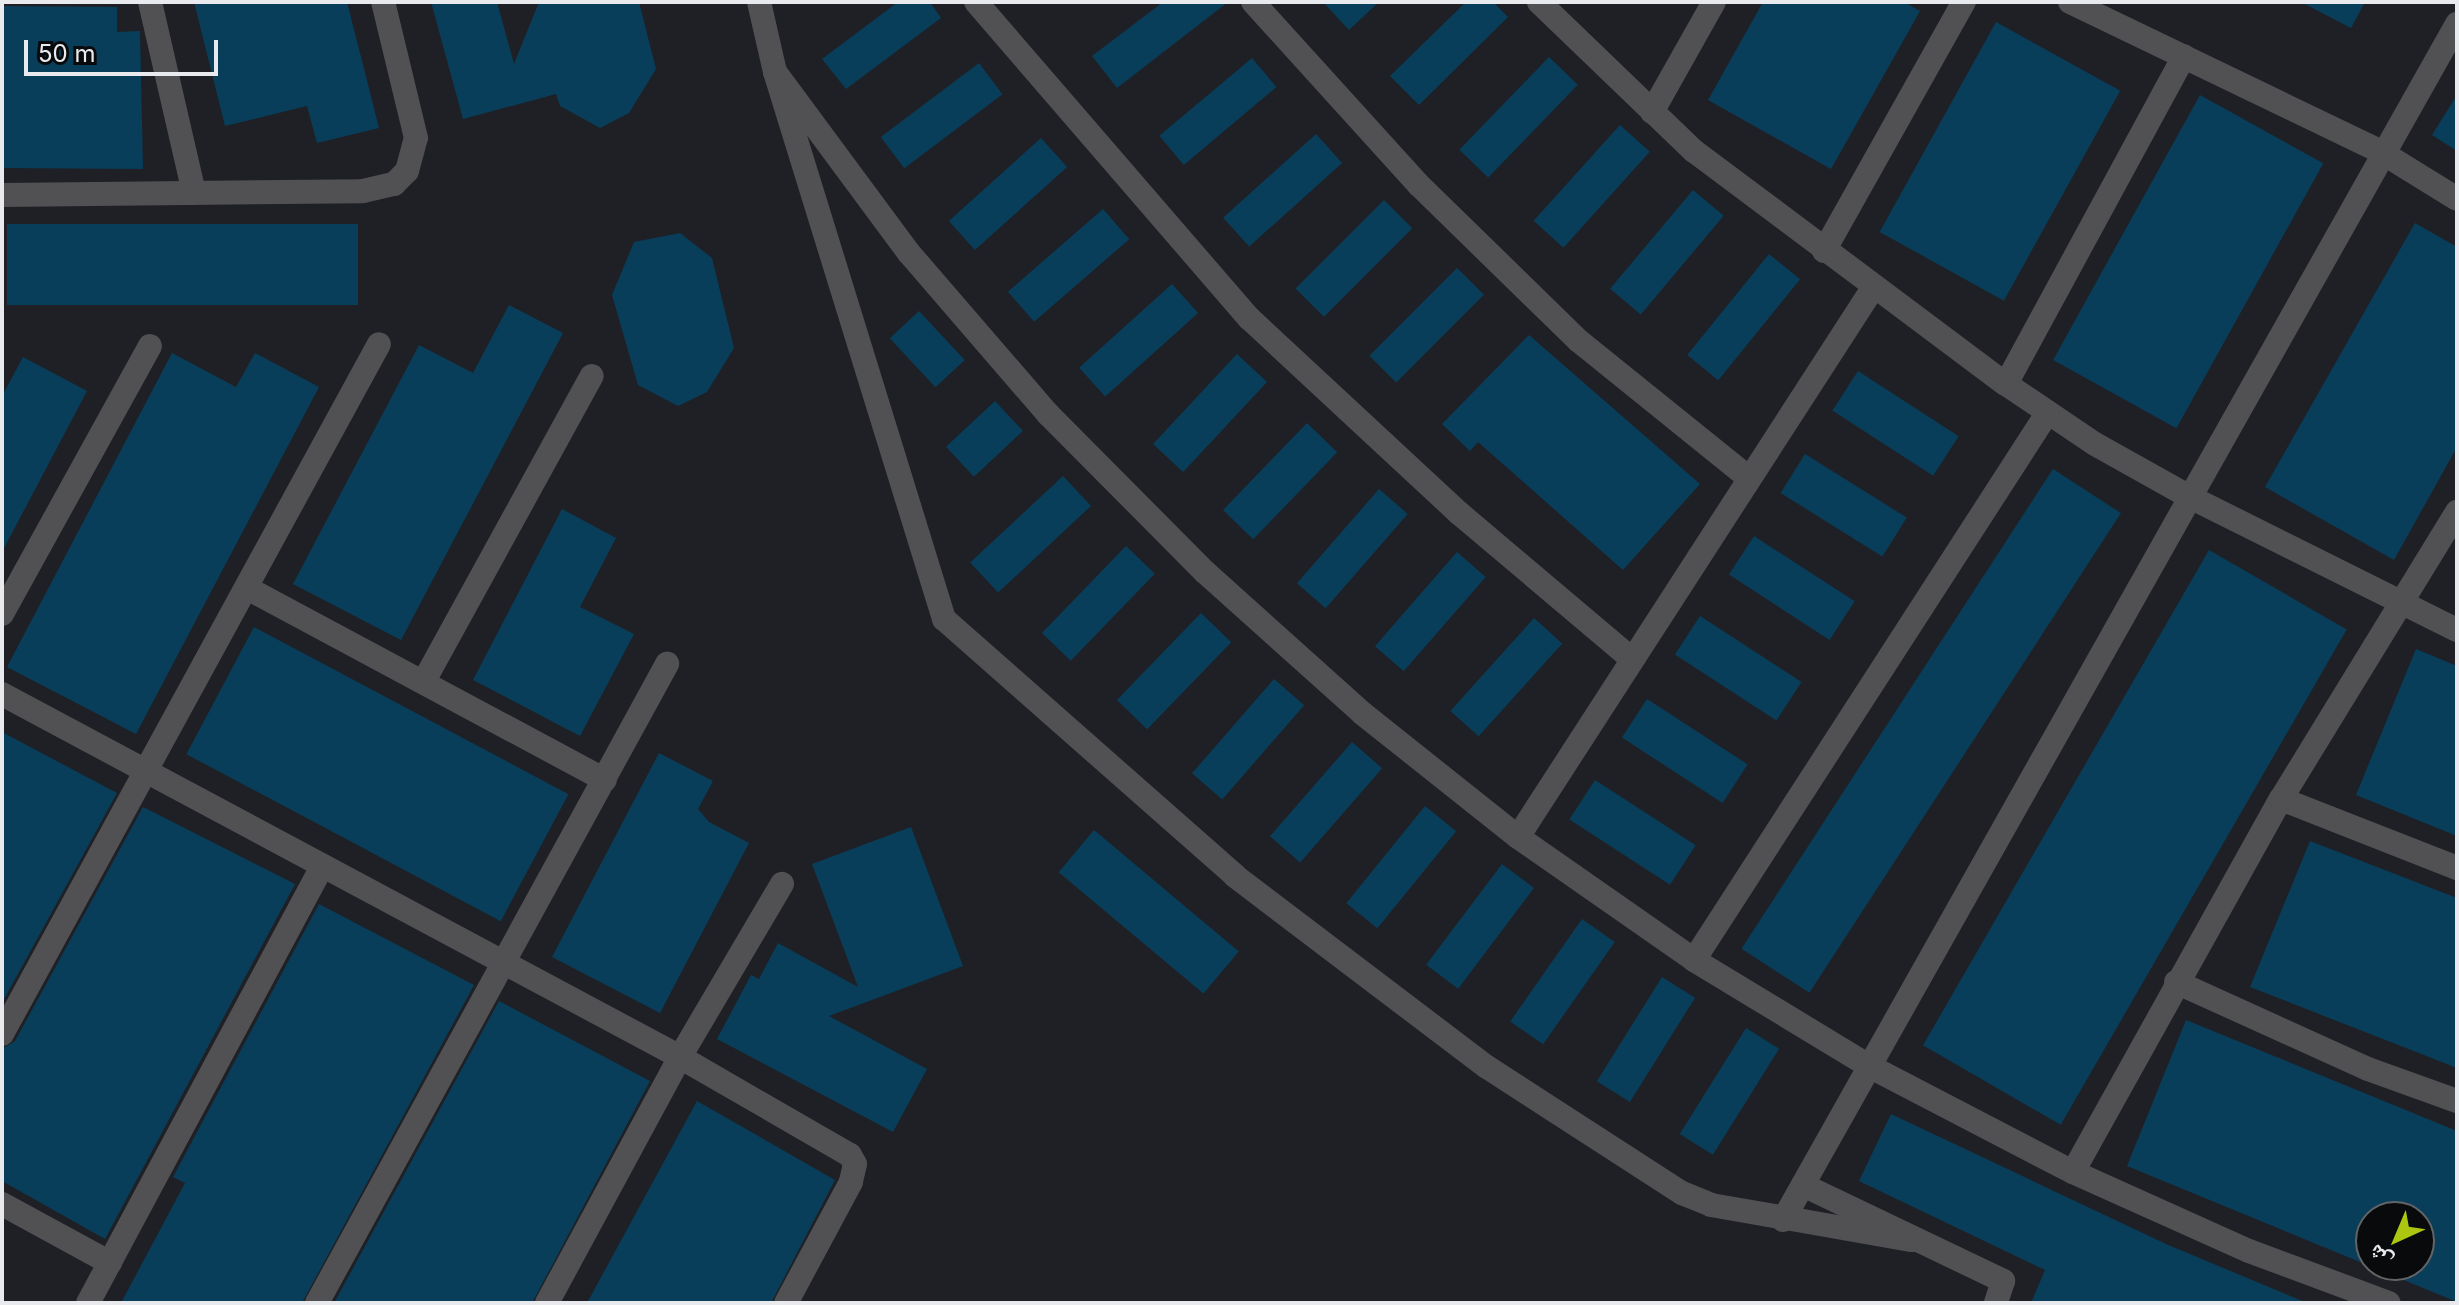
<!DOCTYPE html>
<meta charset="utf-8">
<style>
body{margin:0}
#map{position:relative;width:2459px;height:1305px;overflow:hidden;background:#1e2025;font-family:Inter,"Noto Naskh Arabic",sans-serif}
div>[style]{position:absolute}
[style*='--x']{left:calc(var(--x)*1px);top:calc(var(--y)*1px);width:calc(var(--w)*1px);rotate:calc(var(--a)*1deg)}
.building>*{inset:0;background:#093e5b;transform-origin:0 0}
.street>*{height:24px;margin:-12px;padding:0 12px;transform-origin:12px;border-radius:12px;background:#515053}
span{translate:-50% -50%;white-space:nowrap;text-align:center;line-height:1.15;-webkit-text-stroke:6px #090a0c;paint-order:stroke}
.frame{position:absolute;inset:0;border:4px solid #e8eaed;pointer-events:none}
.north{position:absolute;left:2355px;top:1201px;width:80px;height:80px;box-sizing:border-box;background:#090a0c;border:2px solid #626466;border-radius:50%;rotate:224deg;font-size:22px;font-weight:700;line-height:32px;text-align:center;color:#e8eaed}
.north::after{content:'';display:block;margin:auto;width:28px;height:36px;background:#adc610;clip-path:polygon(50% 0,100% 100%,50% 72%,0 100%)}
.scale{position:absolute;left:24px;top:40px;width:194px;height:36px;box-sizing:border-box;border:4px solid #e8eaed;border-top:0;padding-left:10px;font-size:24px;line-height:28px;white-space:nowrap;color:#e8eaed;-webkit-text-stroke:6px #090a0c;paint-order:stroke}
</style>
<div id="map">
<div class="building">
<div style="clip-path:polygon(194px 2px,347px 2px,379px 128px,317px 143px,307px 106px,225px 126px)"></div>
<div style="clip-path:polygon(431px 2px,497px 2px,514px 64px,539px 2px,639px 2px,656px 69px,629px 113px,600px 128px,560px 106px,556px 94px,463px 119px)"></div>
<div style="clip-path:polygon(898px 2px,930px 2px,941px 18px,846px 89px,822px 59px)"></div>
<div style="clip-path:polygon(1163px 2px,1228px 2px,1117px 88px,1092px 56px)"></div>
<div style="clip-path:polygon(1323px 2px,1379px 2px,1349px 30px)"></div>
<div style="clip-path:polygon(1466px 2px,1493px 2px,1508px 17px,1419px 105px,1390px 76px)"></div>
<div style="clip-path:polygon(1763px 2px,1904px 2px,1920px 11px,1831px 169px,1708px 100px)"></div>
<div style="clip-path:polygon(2301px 2px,2365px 2px,2351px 28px)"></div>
<div style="clip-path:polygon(2px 6px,117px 7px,117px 32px,140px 31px,143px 169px,2px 168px)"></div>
<div style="left:1996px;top:22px;width:142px;height:240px;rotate:29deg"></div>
<div style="left:1549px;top:57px;width:40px;height:129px;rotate:44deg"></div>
<div style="left:1252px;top:58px;width:38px;height:121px;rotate:50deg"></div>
<div style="left:979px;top:63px;width:39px;height:123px;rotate:53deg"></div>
<div style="left:2200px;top:95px;width:141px;height:303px;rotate:29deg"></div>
<div style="clip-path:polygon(2457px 95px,2457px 151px,2432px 135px)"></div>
<div style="left:1620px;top:125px;width:40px;height:129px;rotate:42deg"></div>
<div style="left:1316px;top:134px;width:39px;height:125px;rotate:48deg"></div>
<div style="left:1041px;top:138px;width:39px;height:124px;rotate:48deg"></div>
<div style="left:1693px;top:190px;width:40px;height:129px;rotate:40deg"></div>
<div style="left:1384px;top:200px;width:40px;height:125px;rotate:45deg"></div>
<div style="left:1103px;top:209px;width:40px;height:126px;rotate:49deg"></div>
<div style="clip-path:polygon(2415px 223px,2457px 247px,2457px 447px,2394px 560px,2265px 487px)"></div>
<div style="left:7px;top:224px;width:351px;height:81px"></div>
<div style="clip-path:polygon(680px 233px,712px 258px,734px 348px,707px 392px,678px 406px,638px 385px,612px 295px,634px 242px)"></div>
<div style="left:1769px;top:254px;width:40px;height:130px;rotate:39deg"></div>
<div style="left:1457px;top:268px;width:38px;height:124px;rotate:45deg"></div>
<div style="left:1172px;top:284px;width:39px;height:125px;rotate:48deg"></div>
<div style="clip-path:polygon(509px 305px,563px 333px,401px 640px,293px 584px,419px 345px,473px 373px)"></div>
<div style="left:919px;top:311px;width:67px;height:40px;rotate:47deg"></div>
<div style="clip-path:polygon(1529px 335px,1700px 484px,1623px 570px,1478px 442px,1470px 451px,1442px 424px)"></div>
<div style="clip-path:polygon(172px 353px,236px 387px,255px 353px,319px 387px,136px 734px,7px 667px)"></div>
<div style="left:1237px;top:354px;width:41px;height:123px;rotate:43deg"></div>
<div style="clip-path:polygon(23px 357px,87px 391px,2px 552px,2px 396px)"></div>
<div style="left:1858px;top:371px;width:120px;height:47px;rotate:33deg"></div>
<div style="left:995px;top:401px;width:41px;height:67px;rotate:47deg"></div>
<div style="left:1307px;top:423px;width:42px;height:121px;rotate:44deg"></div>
<div style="left:1805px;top:454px;width:120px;height:46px;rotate:32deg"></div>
<div style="left:2053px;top:469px;width:81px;height:572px;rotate:33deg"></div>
<div style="left:1063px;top:476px;width:41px;height:127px;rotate:47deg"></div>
<div style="left:1379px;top:489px;width:38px;height:125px;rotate:41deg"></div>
<div style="clip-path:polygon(562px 509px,616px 538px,580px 607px,634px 634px,580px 736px,473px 680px)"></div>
<div style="left:1754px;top:536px;width:120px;height:46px;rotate:33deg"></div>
<div style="left:1126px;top:546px;width:40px;height:121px;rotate:44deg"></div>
<div style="left:2209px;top:550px;width:159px;height:572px;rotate:30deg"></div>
<div style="left:1457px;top:552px;width:38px;height:125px;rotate:41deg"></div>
<div style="left:1201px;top:613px;width:42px;height:121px;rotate:44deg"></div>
<div style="left:1700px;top:616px;width:121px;height:46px;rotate:33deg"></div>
<div style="left:1534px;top:618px;width:38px;height:125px;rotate:42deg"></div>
<div style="left:254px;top:627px;width:356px;height:144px;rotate:28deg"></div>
<div style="clip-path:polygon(2416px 649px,2457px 666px,2457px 836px,2356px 795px)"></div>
<div style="left:1274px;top:679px;width:40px;height:125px;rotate:41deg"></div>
<div style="left:1647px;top:699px;width:120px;height:46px;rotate:33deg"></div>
<div style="clip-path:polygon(2px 732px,117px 793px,2px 1003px)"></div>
<div style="left:1352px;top:742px;width:40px;height:125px;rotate:41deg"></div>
<div style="clip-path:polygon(659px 753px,713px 781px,698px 809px,709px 822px,749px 843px,660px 1013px,552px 957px)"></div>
<div style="left:1595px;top:780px;width:120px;height:47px;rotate:33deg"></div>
<div style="left:1425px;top:806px;width:40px;height:125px;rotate:39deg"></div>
<div style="clip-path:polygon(143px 807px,295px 884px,105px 1239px,2px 1181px,2px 1049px,15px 1041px)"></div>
<div style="clip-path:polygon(911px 827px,963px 966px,829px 1016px,927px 1069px,893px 1132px,717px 1039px,751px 975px,759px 979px,778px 943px,858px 987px,812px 864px)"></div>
<div style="left:1094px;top:830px;width:189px;height:55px;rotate:40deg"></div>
<div style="clip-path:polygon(2310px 841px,2457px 898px,2457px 1068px,2250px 987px)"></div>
<div style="left:1502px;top:864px;width:40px;height:126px;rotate:37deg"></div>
<div style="clip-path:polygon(319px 904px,474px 985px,302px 1303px,121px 1303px,185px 1183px,173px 1177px)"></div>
<div style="left:1582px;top:919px;width:40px;height:125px;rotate:35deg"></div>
<div style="left:1662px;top:977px;width:39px;height:123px;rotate:32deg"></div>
<div style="clip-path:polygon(499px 1001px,650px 1081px,532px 1303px,334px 1303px)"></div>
<div style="clip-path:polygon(evenodd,2186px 1020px,2457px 1131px,2457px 1302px,2127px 1166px,2186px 1020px,2371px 1217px,2419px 1217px,2419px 1265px,2371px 1265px,2371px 1217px)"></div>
<div style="left:1746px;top:1028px;width:39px;height:125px;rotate:32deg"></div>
<div style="clip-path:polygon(697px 1101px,835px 1180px,771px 1303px,587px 1303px)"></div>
<div style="clip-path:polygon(1891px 1114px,2166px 1244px,2307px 1303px,2031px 1303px,2045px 1270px,1859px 1181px)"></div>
</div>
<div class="street">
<div style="--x:150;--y:2;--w:196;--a:77"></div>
<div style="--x:759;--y:2;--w:72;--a:77.1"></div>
<div style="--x:775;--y:72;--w:573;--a:72.83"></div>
<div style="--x:944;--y:619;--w:388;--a:41.4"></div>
<div style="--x:1235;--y:876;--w:316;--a:37.2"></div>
<div style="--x:1487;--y:1067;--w:232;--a:32.9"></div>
<div style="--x:1682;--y:1193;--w:31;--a:22"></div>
<div style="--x:1711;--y:1205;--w:204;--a:9.9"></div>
<div style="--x:976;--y:2;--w:418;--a:49.2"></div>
<div style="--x:1249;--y:318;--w:287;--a:42.9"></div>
<div style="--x:1459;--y:513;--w:226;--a:40.2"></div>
<div style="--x:1253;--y:2;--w:247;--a:47.8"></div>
<div style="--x:1419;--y:185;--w:223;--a:44.3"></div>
<div style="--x:1579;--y:341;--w:218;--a:38.9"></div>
<div style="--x:1539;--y:2;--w:215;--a:43.9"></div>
<div style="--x:1694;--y:151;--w:389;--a:36.8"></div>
<div style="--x:2006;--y:384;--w:107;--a:34"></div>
<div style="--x:2095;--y:444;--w:107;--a:29.2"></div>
<div style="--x:2188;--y:496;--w:301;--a:26.5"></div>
<div style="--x:2070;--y:2;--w:345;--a:25.7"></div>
<div style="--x:2381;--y:152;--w:89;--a:31.7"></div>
<div style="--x:775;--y:72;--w:225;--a:53.5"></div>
<div style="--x:909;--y:253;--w:213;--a:49.2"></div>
<div style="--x:1048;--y:414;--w:223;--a:45.2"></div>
<div style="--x:1205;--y:572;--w:211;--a:41.9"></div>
<div style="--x:1362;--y:713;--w:199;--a:38.5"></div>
<div style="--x:1518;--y:837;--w:215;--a:34.9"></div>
<div style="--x:1694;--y:960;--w:205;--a:31.2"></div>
<div style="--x:1869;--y:1066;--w:230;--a:27.5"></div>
<div style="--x:2073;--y:1172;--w:193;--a:24.2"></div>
<div style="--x:2249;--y:1251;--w:149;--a:20.4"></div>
<div style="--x:1652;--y:112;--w:126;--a:-60.6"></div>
<div style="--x:2;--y:195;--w:361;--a:-0.6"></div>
<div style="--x:363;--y:191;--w:32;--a:-13"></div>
<div style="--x:394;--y:184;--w:18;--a:-45"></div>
<div style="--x:407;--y:171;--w:34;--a:-75"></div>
<div style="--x:416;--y:138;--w:140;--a:-103.6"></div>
<div style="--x:1824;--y:251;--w:286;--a:-60.7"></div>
<div style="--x:2006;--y:384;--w:373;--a:-61.5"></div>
<div style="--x:247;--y:588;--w:406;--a:28.2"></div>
<div style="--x:2;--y:614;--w:306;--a:-61.1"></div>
<div style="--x:424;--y:681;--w:348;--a:-61.2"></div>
<div style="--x:2;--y:694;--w:769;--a:28.16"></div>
<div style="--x:680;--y:1057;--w:196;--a:30"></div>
<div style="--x:850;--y:1155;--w:10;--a:61"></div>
<div style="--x:855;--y:1164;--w:18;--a:103"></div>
<div style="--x:851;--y:1182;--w:137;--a:118.2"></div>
<div style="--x:2281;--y:799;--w:189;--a:21.4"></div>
<div style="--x:1518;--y:837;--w:654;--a:-57.11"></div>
<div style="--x:1694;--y:960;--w:652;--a:-57.14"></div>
<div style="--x:2176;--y:982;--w:211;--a:24.4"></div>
<div style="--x:2368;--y:1069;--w:95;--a:19.8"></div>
<div style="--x:2;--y:1034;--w:786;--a:-61.35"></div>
<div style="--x:2073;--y:1172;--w:427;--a:-60.9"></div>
<div style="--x:2281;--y:799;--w:337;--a:-58.5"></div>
<div style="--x:1803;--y:1185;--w:222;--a:25.6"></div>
<div style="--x:2003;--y:1281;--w:23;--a:108"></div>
<div style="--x:2;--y:1204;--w:123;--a:28.6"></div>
<div style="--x:1783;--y:1220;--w:1373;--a:-60.6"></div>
<div style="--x:88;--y:1303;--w:496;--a:-61.8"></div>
<div style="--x:317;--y:1303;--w:729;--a:-61.29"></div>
<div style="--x:547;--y:1303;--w:280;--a:-61.6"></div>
<div style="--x:680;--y:1057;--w:201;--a:-59.5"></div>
</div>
<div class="frame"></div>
<div class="north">ش</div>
<div class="scale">50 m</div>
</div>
